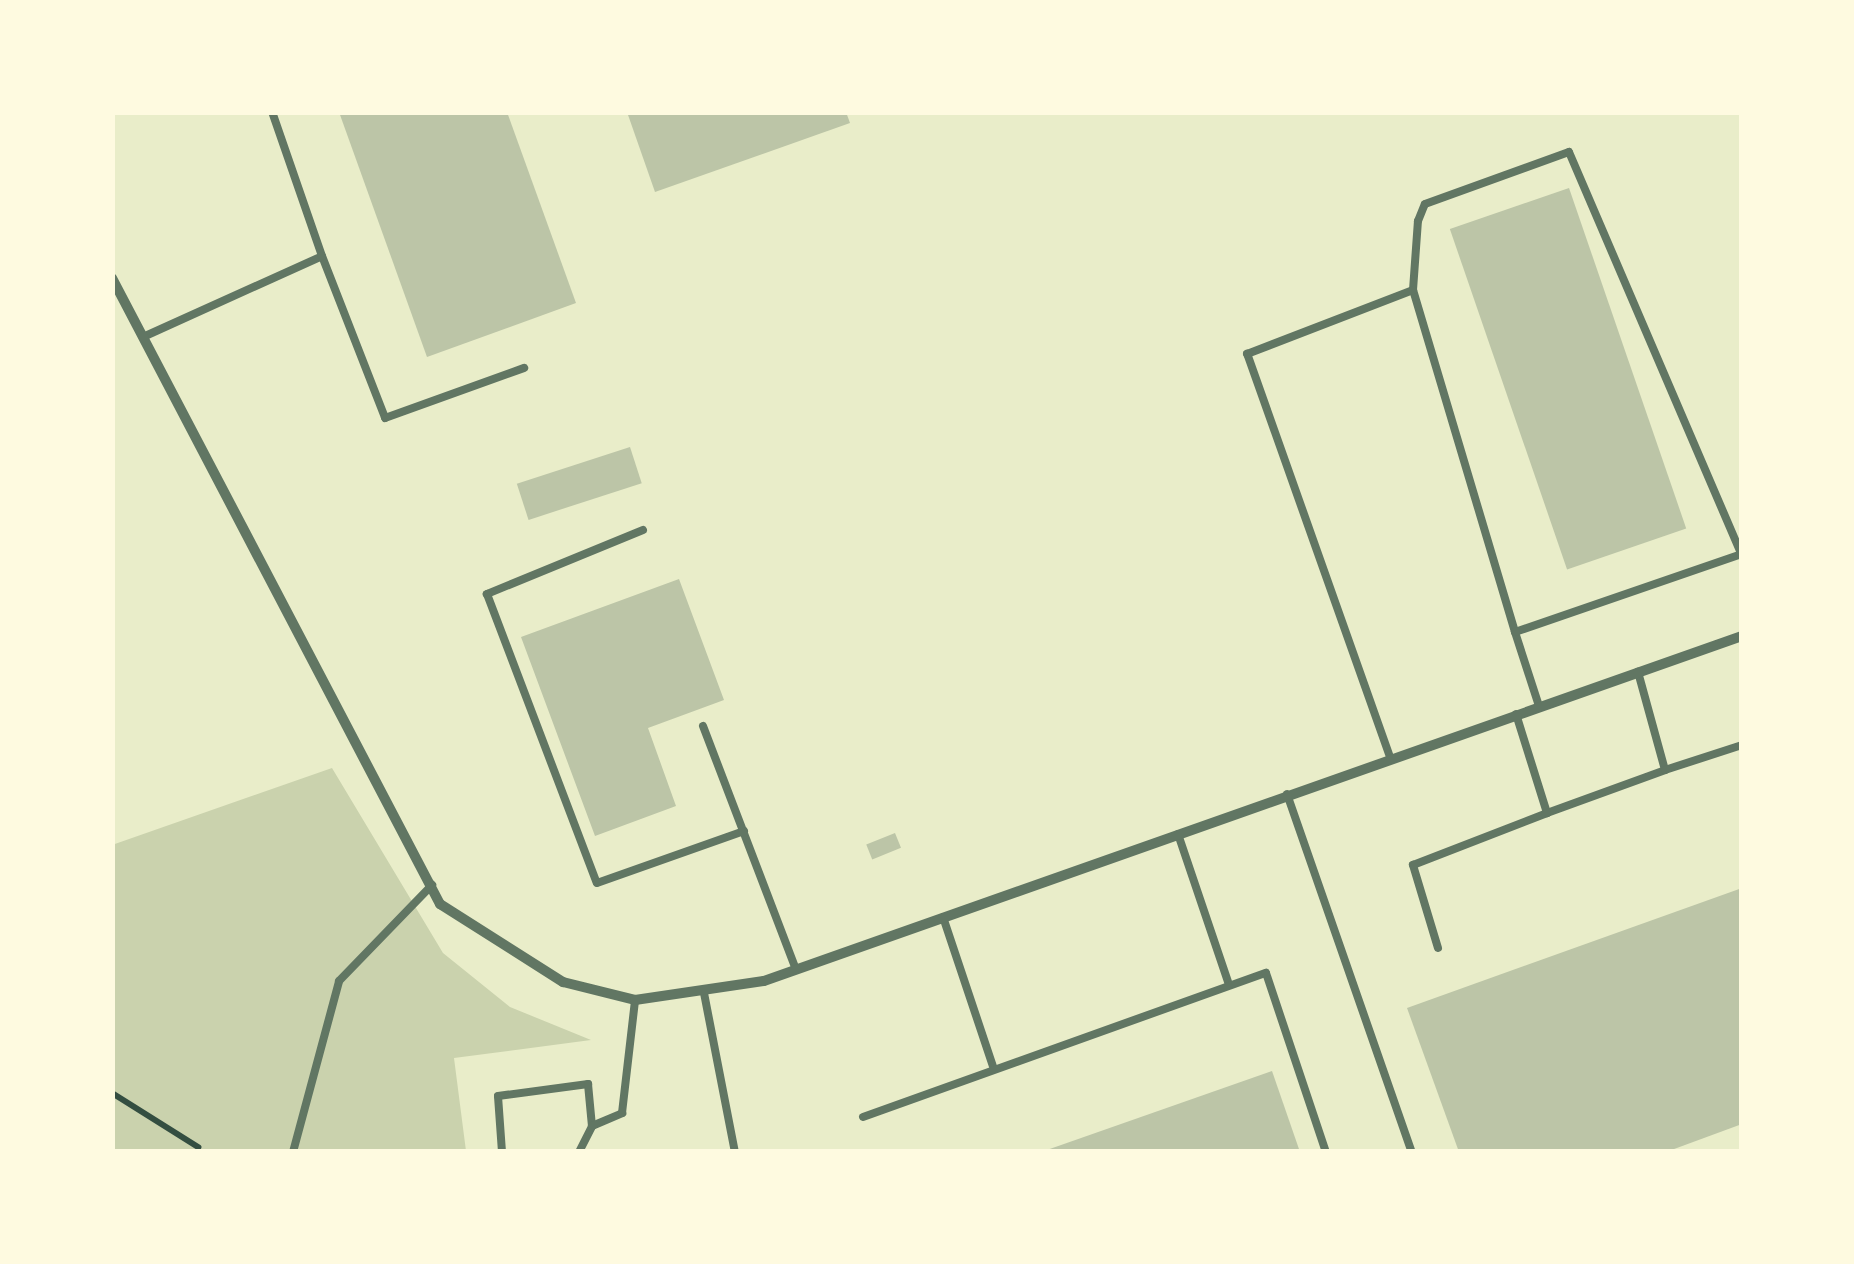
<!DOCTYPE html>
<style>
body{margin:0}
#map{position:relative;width:1854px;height:1264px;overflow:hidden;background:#e9edc9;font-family:"Titillium Web",sans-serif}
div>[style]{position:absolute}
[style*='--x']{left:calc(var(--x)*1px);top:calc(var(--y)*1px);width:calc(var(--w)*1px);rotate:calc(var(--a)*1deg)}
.green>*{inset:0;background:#cad2ad}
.building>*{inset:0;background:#bcc5a7;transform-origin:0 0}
.path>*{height:6px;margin:-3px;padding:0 3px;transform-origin:3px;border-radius:3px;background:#344e41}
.service>*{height:8px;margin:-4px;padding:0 4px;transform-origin:4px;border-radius:4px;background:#617663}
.minor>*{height:10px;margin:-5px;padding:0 5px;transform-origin:5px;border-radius:5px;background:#617663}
span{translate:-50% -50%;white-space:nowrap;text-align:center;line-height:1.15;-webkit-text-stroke:10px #fefae0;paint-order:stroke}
.frame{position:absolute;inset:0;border:115px solid #fefae0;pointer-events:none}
</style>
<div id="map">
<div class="green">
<div style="clip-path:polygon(332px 768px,443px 953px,510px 1007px,591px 1040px,454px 1058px,466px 1151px,113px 1151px,112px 845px)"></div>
</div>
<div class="building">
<div style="clip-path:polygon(339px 112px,507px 112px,576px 303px,427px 357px)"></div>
<div style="clip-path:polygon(627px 112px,846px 112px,850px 123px,655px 192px)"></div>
<div style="left:1569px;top:188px;width:360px;height:126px;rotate:71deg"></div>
<div style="left:630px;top:447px;width:38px;height:119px;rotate:72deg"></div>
<div style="clip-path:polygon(679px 579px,724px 700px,648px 728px,676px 806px,595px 836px,521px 637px)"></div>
<div style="left:895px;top:833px;width:16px;height:31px;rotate:68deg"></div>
<div style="clip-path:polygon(1742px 888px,1742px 1124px,1666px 1152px,1459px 1152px,1407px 1008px)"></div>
<div style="clip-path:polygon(1272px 1071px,1300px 1152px,1044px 1152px,1044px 1151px)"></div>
</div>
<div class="path">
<div style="--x:112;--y:1093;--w:102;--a:32.1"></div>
</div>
<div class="service">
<div style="--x:322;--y:256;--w:174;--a:68.7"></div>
<div style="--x:385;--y:418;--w:148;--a:-19.8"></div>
<div style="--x:143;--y:337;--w:196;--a:-24.3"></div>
<div style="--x:322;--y:256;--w:152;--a:-109.1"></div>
<div style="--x:643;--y:530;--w:169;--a:157.7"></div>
<div style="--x:487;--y:594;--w:309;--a:69.2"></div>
<div style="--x:597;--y:883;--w:156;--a:-19.5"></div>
<div style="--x:1515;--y:632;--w:357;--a:-106.6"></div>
<div style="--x:1413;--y:290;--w:69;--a:-85.9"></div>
<div style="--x:1418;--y:221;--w:18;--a:-68"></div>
<div style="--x:1425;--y:204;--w:153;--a:-19.9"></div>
<div style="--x:1569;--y:152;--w:439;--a:66.8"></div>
<div style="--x:1539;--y:706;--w:78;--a:-108"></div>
<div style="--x:1515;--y:632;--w:239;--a:-19"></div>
<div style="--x:1516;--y:714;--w:104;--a:72.6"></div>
<div style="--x:1547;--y:813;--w:126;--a:-20"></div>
<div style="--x:1665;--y:770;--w:102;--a:-105.4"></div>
<div style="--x:703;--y:726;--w:261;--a:69.1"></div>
<div style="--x:1390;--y:757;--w:428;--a:-109.5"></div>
<div style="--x:1247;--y:354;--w:178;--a:-21.1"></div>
<div style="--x:1665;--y:770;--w:81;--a:-18"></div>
<div style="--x:1287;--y:794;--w:379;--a:70.8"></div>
<div style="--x:1178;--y:834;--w:159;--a:71.3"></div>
<div style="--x:943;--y:917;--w:160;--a:71.5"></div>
<div style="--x:1438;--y:948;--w:87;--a:-106.8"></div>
<div style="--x:1413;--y:865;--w:144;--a:-21.2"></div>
<div style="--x:704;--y:993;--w:162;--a:79"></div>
<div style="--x:863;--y:1117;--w:428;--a:-19.7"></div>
<div style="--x:1266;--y:973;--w:189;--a:71.5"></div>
<div style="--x:293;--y:1152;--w:177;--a:-74.9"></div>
<div style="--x:339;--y:981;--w:134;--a:-45.9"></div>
<div style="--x:502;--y:1152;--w:56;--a:-94.1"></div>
<div style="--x:498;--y:1096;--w:91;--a:-7.6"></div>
<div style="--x:588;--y:1084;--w:42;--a:84.6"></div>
<div style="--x:579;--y:1152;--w:29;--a:-63"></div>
<div style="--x:592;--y:1126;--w:33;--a:-23"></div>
<div style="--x:622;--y:1113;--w:114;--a:-83.4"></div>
</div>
<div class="minor">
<div style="--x:112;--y:278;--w:707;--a:62.35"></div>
<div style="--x:440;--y:904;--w:146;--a:32.4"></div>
<div style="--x:563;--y:982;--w:74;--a:14"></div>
<div style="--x:635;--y:1000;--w:130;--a:-8.4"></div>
<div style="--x:764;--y:981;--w:1037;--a:-19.43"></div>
</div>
<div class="frame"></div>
</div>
